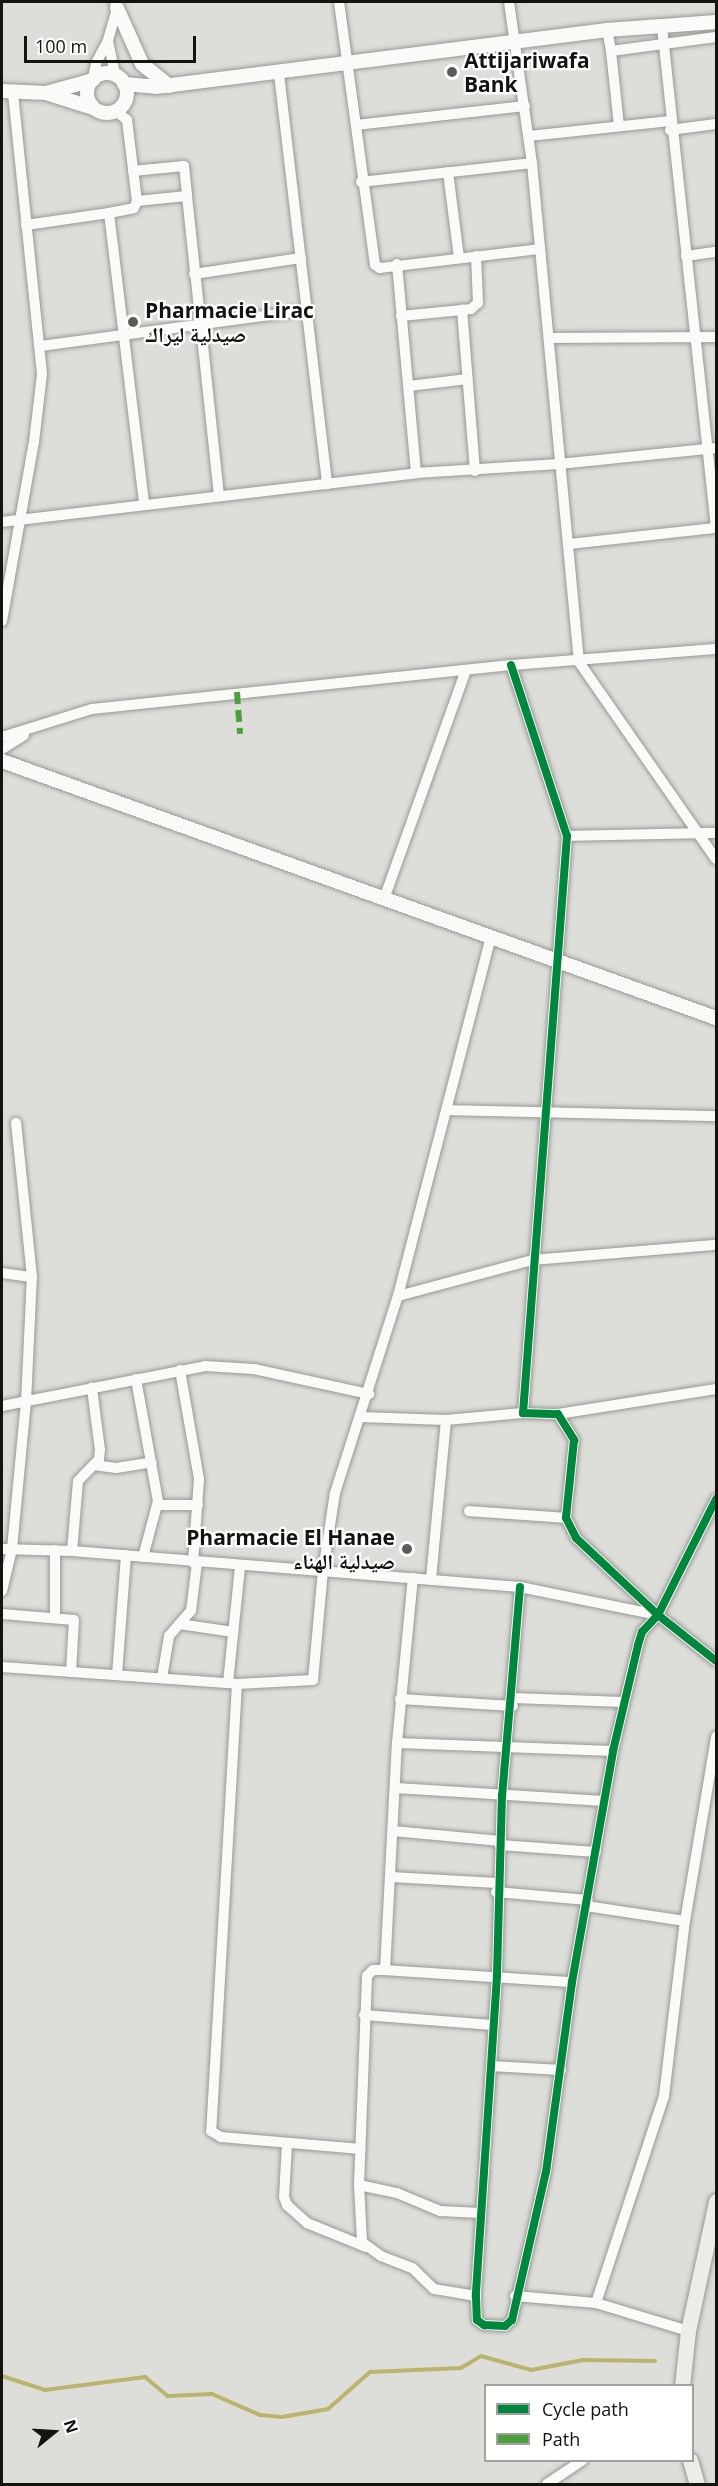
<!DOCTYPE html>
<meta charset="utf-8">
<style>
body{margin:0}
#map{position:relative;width:718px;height:2486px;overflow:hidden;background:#ddddd9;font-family:"Open Sans","Noto Naskh Arabic",sans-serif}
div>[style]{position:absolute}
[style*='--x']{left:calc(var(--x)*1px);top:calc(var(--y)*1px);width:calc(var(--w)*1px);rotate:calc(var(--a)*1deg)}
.stream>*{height:4px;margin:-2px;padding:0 2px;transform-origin:2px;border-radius:2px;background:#bab46c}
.roads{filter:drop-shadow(0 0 2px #989895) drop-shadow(0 0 2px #989895)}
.street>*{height:10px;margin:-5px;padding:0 5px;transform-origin:5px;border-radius:5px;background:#fafaf9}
.secondary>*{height:14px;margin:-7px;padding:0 7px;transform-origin:7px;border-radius:7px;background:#fafaf9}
.secondary>.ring{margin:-7px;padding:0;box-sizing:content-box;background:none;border:14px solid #fafaf9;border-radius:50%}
.primary>*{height:15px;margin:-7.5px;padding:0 7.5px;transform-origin:7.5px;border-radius:7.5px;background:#edede7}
.quiet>*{height:6px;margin-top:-3px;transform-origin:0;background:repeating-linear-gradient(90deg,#4ea03f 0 12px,transparent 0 18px)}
.cycleway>*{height:8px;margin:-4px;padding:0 4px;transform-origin:4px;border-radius:4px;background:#00873e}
.dots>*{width:16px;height:16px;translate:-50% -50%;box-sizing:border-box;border:3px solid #fffffe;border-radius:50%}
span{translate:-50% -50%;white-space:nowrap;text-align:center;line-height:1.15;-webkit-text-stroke:4.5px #fffffe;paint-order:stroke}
.poi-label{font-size:21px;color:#131310;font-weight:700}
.left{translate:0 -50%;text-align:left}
.right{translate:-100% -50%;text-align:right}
.frame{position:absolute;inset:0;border:3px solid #131310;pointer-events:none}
.legend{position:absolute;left:484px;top:2384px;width:210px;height:78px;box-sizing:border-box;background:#fffffe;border:2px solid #a1a19f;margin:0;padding:8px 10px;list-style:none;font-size:18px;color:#131310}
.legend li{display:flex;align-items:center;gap:12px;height:30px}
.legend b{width:30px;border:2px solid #a1a19f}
.north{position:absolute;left:24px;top:2402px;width:60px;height:60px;-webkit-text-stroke:4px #fffffe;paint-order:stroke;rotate:72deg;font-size:16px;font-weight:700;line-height:24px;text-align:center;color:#131310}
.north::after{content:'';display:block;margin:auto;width:21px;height:27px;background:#131310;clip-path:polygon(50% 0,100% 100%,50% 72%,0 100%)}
.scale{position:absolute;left:24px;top:36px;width:172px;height:27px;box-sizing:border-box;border:3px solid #131310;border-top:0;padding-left:8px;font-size:18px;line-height:21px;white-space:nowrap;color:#131310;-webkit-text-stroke:4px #fffffe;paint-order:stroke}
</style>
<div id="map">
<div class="stream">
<div style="--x:2;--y:2376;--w:45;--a:18"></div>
<div style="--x:45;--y:2390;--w:101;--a:-7.4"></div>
<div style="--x:145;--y:2377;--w:30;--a:40"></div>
<div style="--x:168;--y:2396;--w:44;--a:-2.6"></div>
<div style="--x:212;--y:2394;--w:52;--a:23.6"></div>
<div style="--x:260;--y:2415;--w:22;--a:5"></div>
<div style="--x:282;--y:2417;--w:47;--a:-9.9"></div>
<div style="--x:328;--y:2409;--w:56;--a:-41.4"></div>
<div style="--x:370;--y:2372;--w:91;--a:-2.5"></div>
<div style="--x:461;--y:2368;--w:23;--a:-31"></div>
<div style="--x:481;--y:2356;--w:52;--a:15.6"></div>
<div style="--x:531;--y:2370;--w:53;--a:-10.9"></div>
<div style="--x:583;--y:2360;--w:72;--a:0.8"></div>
</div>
<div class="roads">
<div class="street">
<div style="--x:339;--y:2;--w:265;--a:82.2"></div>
<div style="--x:375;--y:265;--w:6;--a:31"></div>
<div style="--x:380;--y:268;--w:161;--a:-6.8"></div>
<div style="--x:509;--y:2;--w:163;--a:81.9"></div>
<div style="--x:532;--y:163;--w:501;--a:84.62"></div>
<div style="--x:579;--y:662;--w:240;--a:55.2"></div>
<div style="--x:662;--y:27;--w:503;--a:83.84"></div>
<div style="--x:607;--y:30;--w:21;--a:79"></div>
<div style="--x:611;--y:51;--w:106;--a:-7.6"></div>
<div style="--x:108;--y:41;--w:35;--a:78"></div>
<div style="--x:611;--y:51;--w:75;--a:83.9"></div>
<div style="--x:279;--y:74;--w:413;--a:83.3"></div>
<div style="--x:93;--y:79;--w:16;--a:-79"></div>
<div style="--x:96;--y:63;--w:26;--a:-62"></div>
<div style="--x:108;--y:40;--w:33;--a:-74"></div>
<div style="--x:117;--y:8;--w:6;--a:-108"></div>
<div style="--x:116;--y:111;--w:14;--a:39"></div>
<div style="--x:127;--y:120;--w:82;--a:83"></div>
<div style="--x:137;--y:201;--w:50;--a:-5.7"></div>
<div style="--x:187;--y:196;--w:302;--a:83.9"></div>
<div style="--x:356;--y:125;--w:170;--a:-6.4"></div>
<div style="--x:670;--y:130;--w:46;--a:-7.4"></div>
<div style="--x:529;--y:136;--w:142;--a:-6.1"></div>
<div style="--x:133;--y:171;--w:51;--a:-5.6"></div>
<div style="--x:184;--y:166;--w:30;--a:84"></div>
<div style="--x:448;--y:172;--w:87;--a:82.7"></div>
<div style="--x:361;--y:182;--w:172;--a:-6.3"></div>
<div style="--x:109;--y:213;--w:25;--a:-11"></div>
<div style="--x:134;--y:208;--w:8;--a:-67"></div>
<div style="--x:26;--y:225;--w:84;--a:-8.2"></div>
<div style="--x:109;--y:213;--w:293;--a:83.1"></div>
<div style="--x:686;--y:256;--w:30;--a:-8"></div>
<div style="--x:397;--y:264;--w:210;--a:84.8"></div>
<div style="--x:194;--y:274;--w:108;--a:-8.5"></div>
<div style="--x:401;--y:316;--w:61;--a:-5.6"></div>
<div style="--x:549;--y:338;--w:167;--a:-0.3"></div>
<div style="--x:41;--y:346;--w:268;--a:-7.7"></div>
<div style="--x:409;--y:386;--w:59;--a:-6.8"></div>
<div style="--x:475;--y:471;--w:162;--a:-94.6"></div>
<div style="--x:462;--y:310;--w:9;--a:-6"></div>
<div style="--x:471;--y:309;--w:9;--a:-41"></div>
<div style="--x:478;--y:303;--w:47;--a:-92.4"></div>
<div style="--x:2;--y:522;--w:417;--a:-6.7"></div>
<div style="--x:416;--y:473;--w:143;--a:-3.6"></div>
<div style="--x:559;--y:464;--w:158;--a:-5.8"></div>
<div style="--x:570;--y:544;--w:147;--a:-6.3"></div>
<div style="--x:2;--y:621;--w:182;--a:-79.9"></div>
<div style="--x:34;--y:442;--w:68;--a:-83.3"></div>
<div style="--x:42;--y:374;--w:283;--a:-95.9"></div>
<div style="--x:511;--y:665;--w:180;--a:71.9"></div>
<div style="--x:567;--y:836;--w:579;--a:94.36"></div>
<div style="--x:523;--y:1413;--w:35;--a:2"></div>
<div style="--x:558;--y:1414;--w:31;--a:58"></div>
<div style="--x:574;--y:1440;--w:78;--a:95.9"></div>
<div style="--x:566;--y:1518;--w:22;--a:63"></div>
<div style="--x:576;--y:1538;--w:112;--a:43.2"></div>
<div style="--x:658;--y:1615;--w:74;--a:38.4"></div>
<div style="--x:2;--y:737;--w:94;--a:-17.3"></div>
<div style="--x:92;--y:709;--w:421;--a:-6"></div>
<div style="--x:511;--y:665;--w:206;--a:-4.5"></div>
<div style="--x:2;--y:749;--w:26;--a:-32"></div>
<div style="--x:567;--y:836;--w:149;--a:-1.2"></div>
<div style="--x:384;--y:899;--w:243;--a:-70.3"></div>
<div style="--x:448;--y:1110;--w:268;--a:1.3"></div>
<div style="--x:2;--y:1273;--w:30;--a:8"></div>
<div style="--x:398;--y:1296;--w:139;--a:-15"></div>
<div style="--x:532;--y:1260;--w:185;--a:-4.7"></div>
<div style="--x:180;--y:1370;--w:111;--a:80.1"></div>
<div style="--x:199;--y:1479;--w:84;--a:94.1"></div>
<div style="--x:136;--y:1379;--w:124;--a:79.8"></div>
<div style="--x:158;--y:1501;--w:58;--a:105"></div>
<div style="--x:2;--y:1406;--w:207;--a:-11.1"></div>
<div style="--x:205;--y:1366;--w:49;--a:3.5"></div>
<div style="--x:254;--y:1369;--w:118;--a:12.3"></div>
<div style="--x:558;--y:1414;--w:160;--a:-9"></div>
<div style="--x:361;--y:1417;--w:85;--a:2"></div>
<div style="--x:446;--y:1420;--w:77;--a:-5.2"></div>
<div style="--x:94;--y:1465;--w:22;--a:8"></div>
<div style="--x:116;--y:1468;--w:36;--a:-9"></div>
<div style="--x:158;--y:1505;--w:40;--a:0"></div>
<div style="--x:469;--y:1511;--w:97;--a:4.1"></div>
<div style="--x:2;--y:1549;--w:70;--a:1.6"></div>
<div style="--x:72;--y:1551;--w:449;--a:4.6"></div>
<div style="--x:520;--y:1587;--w:141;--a:11.5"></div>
<div style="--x:72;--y:1551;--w:70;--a:-85.1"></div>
<div style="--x:78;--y:1481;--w:30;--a:-46"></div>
<div style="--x:99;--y:1459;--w:9;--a:-84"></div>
<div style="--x:100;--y:1450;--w:63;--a:-97.4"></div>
<div style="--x:431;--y:1579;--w:160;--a:-84.6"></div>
<div style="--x:520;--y:1587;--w:209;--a:94.9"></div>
<div style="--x:502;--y:1795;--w:181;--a:91.6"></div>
<div style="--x:497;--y:1976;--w:321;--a:93.8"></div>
<div style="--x:476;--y:2296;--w:24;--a:88"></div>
<div style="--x:477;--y:2320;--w:9;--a:36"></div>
<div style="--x:484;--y:2325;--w:21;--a:3"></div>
<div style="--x:505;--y:2326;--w:9;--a:-41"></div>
<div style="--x:512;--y:2320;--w:152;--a:-77.1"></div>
<div style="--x:546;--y:2172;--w:192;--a:-82.2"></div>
<div style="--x:572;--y:1982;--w:235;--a:-79.9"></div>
<div style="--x:613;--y:1751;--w:109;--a:-76.7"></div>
<div style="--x:638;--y:1645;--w:14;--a:-73"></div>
<div style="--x:642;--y:1632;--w:23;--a:-47"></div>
<div style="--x:658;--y:1615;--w:130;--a:-63.4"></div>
<div style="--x:2;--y:1591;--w:43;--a:-76.6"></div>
<div style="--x:12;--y:1549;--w:148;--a:-84.6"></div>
<div style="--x:26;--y:1402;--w:125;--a:-87.3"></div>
<div style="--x:32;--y:1277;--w:155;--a:-95.9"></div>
<div style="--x:2;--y:1614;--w:72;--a:4.8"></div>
<div style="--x:74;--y:1620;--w:52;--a:93.3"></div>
<div style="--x:55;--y:1618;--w:68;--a:-90"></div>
<div style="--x:179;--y:1624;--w:55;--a:8.4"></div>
<div style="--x:2;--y:1667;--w:236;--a:4.1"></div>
<div style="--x:237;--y:1684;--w:76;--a:-3"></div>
<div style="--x:313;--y:1680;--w:109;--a:-84.8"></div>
<div style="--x:323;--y:1571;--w:79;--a:-81.3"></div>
<div style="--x:335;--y:1493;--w:207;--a:-72.3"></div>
<div style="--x:398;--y:1296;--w:371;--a:-75.5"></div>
<div style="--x:117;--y:1675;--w:120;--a:-85.7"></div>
<div style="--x:162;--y:1678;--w:43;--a:-80.5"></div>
<div style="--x:169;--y:1636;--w:33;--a:-49"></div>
<div style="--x:191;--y:1611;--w:48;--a:-82.9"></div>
<div style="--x:228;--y:1683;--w:118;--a:-84.1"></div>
<div style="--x:237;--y:1684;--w:448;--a:93.3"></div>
<div style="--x:211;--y:2131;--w:12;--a:31"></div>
<div style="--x:221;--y:2137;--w:140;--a:4.9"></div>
<div style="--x:513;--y:1698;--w:110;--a:2.1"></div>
<div style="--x:400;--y:1699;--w:113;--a:3.5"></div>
<div style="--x:397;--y:1743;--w:216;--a:2.1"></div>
<div style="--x:396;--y:1788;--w:208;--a:3.6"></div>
<div style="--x:393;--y:1831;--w:108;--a:5.3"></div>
<div style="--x:500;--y:1845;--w:96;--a:4.2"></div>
<div style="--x:391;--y:1877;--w:106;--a:3.2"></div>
<div style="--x:496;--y:1892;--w:92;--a:5"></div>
<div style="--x:586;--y:1906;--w:100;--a:8.6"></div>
<div style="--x:385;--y:1970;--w:227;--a:-87"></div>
<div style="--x:397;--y:1743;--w:166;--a:-84.5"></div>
<div style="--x:364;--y:2015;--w:129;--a:4.4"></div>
<div style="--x:491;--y:2066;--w:70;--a:3.3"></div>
<div style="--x:287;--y:2144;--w:53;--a:93.2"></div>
<div style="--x:284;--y:2197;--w:9;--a:69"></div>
<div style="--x:287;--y:2205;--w:27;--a:42"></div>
<div style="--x:307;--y:2223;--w:64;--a:22.1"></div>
<div style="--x:359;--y:2185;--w:39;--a:12"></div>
<div style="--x:397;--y:2193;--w:47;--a:22.7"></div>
<div style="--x:440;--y:2211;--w:41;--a:2.8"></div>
<div style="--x:476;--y:2296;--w:43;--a:-170.5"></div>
<div style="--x:434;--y:2289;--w:30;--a:-136"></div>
<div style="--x:412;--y:2268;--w:33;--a:-159"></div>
<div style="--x:381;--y:2256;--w:24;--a:-144"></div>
<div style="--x:362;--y:2242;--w:57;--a:-93"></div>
<div style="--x:359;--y:2185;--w:209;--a:-87.8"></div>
<div style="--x:367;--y:1976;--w:8;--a:-45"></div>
<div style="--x:373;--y:1970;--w:12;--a:0"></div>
<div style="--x:385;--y:1970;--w:187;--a:3.7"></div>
<div style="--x:515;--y:2296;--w:81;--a:4.9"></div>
<div style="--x:596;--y:2303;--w:96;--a:16.9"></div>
<div style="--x:596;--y:2303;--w:218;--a:-71.8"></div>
<div style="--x:664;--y:2096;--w:176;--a:-83.2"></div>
<div style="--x:685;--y:1921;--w:187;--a:-80.4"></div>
<div style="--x:547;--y:2484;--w:43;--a:-33.7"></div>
</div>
<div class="secondary">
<div style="--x:117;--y:8;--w:61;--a:65.9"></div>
<div style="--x:142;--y:64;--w:35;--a:39"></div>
<div class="ring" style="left:87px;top:73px;width:26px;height:26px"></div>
<div style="--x:124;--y:84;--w:32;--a:5"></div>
<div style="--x:156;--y:87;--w:455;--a:-7.2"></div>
<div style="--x:607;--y:30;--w:109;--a:-4.2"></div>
<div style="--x:2;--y:91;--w:44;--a:2.6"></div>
<div style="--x:46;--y:93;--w:49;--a:-15.5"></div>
<div style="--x:46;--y:93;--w:49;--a:17.7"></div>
<div style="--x:2;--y:761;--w:759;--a:19.8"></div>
</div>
<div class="primary">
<div style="--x:682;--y:2386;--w:55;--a:-83.8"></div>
<div style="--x:688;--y:2331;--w:133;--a:-77.8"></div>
<div style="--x:690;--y:2460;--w:25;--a:74"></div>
</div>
</div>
<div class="quiet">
<div style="--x:237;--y:692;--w:42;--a:85.9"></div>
</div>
<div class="cycleway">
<div style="--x:511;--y:665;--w:180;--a:71.9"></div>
<div style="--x:567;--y:836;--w:579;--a:94.36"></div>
<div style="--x:523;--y:1413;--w:35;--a:2"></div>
<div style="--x:558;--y:1414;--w:31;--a:58"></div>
<div style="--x:574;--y:1440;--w:78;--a:95.9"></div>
<div style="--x:566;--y:1518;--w:22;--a:63"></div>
<div style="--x:576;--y:1538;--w:112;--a:43.2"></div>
<div style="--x:658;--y:1615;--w:74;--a:38.4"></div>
<div style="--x:520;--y:1587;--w:209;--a:94.9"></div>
<div style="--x:502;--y:1795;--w:181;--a:91.6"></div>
<div style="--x:497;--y:1976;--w:321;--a:93.8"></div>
<div style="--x:476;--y:2296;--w:24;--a:88"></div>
<div style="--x:477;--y:2320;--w:9;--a:36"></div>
<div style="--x:484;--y:2325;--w:21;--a:3"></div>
<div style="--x:505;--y:2326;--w:9;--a:-41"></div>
<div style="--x:512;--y:2320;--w:152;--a:-77.1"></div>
<div style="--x:546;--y:2172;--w:192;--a:-82.2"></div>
<div style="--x:572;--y:1982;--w:235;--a:-79.9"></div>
<div style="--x:613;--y:1751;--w:109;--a:-76.7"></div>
<div style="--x:638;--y:1645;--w:14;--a:-73"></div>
<div style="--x:642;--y:1632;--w:23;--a:-47"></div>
<div style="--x:658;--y:1615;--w:130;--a:-63.4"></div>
</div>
<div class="dots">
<div style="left:452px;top:72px;background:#5a5a56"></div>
<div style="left:133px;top:322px;background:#5a5a56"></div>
<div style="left:407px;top:1549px;background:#5a5a56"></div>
</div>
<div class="poi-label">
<span class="left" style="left:464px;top:72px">Attijariwafa<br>Bank</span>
<span class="left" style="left:145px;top:322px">Pharmacie Lirac<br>صيدلية ليراك</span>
<span class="right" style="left:395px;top:1549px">Pharmacie El Hanae<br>صيدلية الهناء</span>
</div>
<div class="frame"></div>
<ul class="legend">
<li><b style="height:8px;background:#00873e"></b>Cycle path</li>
<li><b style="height:8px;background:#4ea03f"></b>Path</li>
</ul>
<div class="north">N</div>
<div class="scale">100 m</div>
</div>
